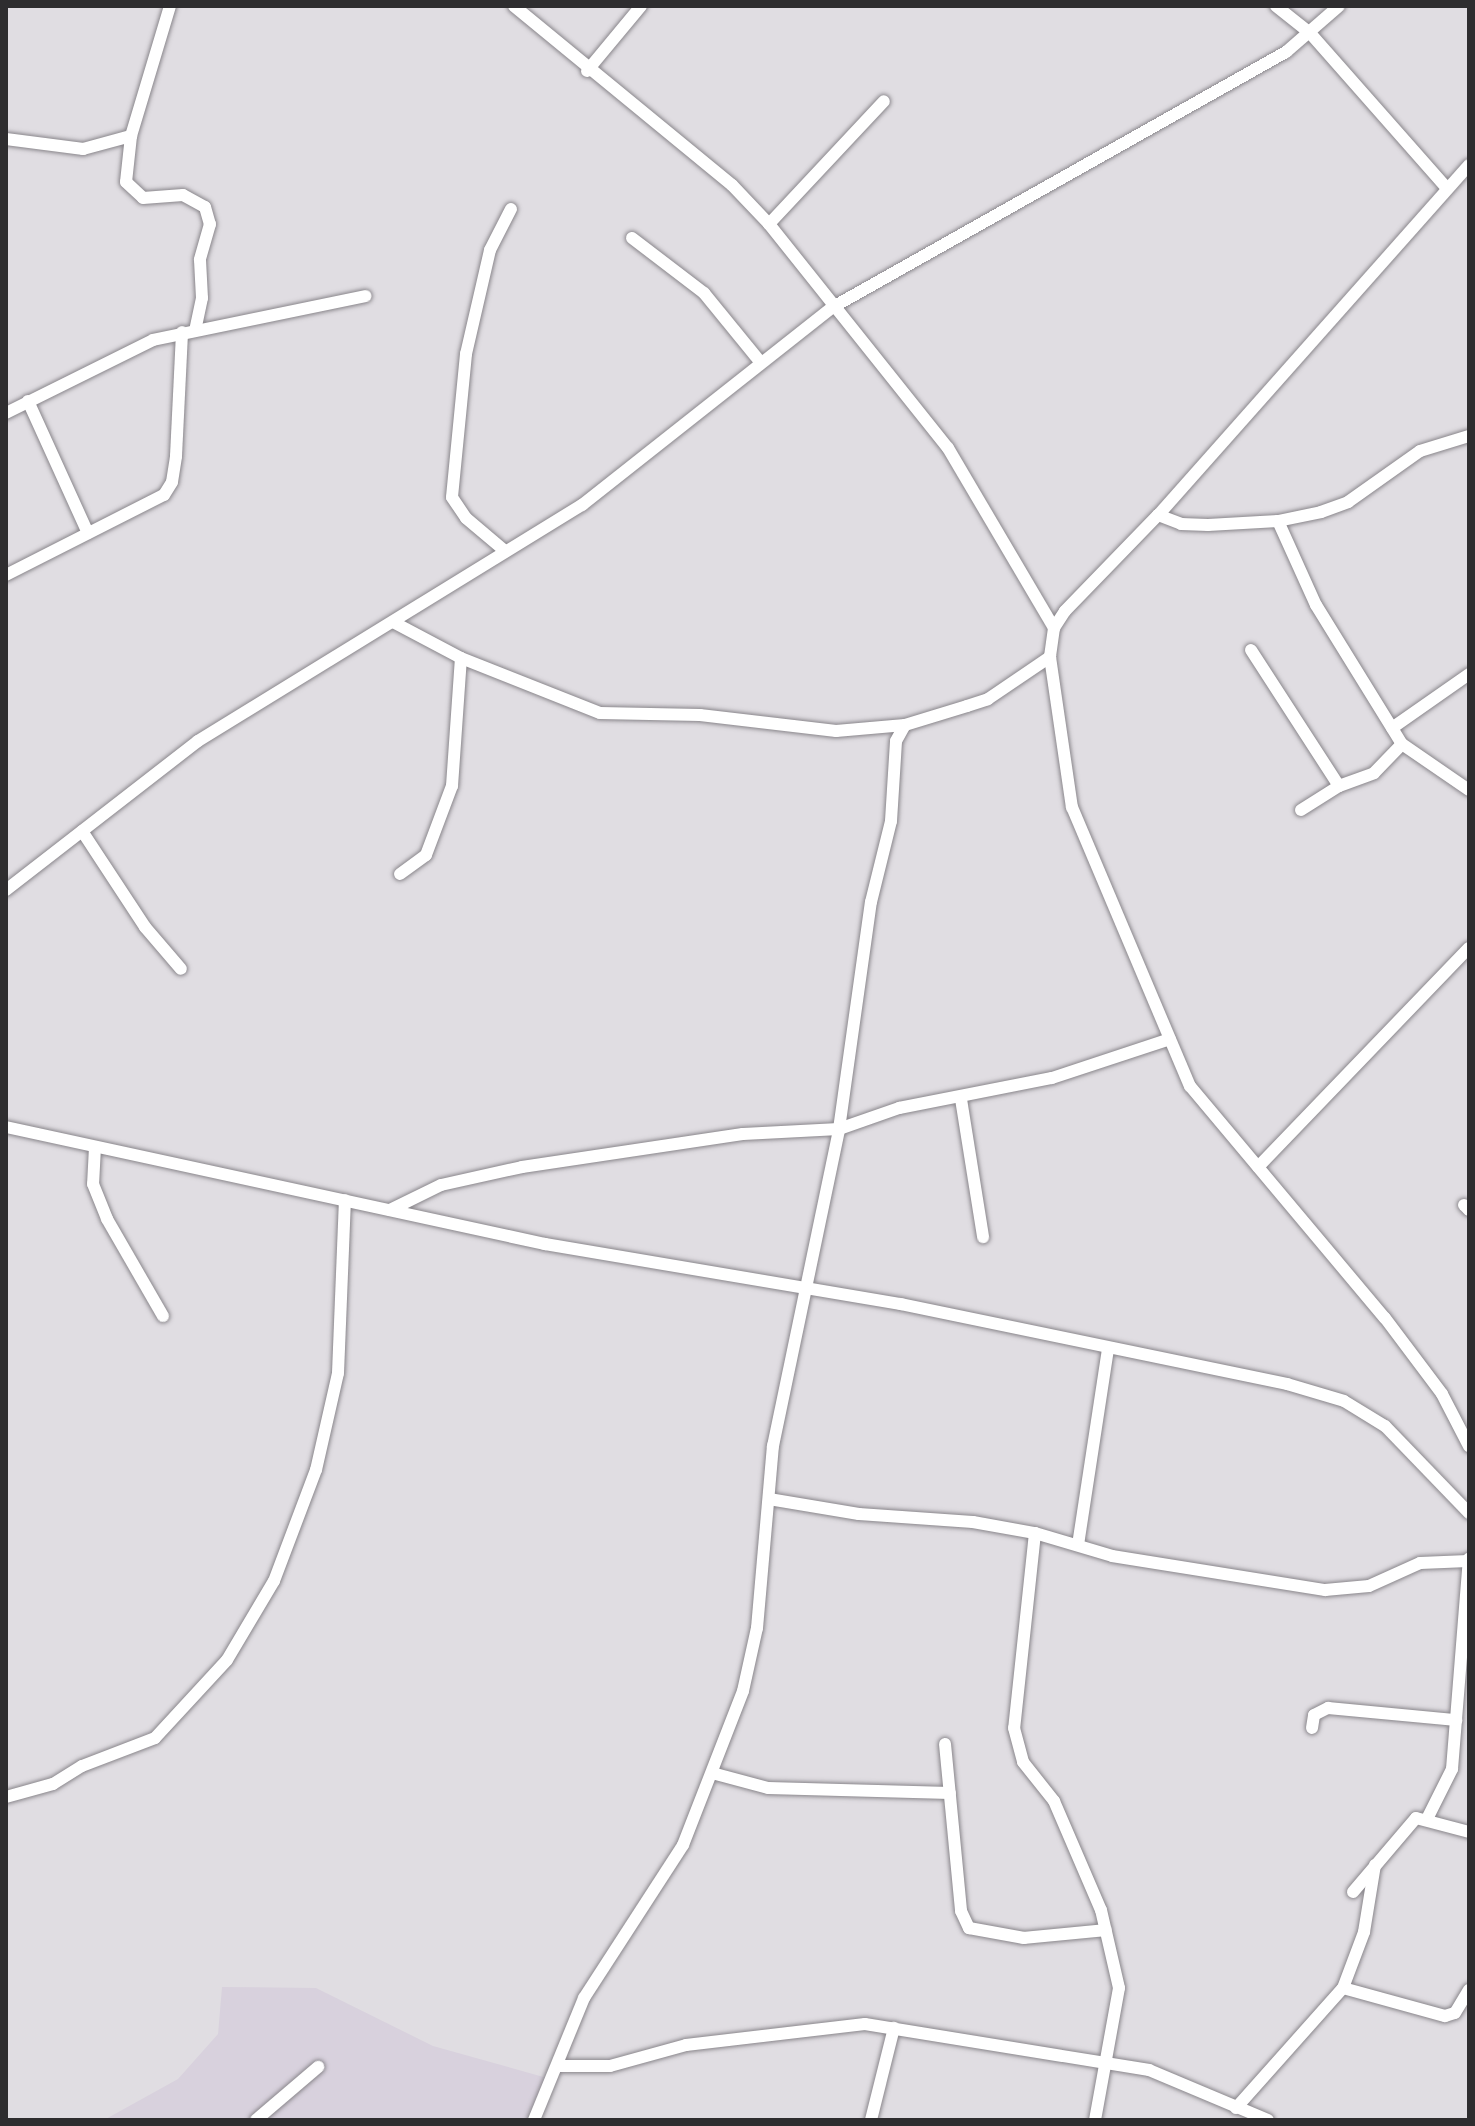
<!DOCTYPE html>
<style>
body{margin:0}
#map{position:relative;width:1475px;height:2126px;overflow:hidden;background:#e0dde2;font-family:Ubuntu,sans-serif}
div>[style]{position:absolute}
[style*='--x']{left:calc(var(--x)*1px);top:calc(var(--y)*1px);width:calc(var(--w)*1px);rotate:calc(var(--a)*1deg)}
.built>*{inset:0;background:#d8d1dd}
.roads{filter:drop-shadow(0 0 2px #89868b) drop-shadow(0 0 2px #89868b)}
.minor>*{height:12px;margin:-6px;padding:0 6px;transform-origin:6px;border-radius:6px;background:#fff}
span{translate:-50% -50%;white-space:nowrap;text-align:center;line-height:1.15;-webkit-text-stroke:8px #edeaef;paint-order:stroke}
.frame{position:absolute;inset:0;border:8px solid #2e2d2f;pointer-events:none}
</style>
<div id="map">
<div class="built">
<div style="clip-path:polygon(222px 1987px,316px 1988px,433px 2046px,547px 2078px,527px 2120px,104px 2120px,178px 2079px,218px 2034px)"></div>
</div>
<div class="roads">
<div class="minor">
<div style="--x:170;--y:6;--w:136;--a:106.7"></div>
<div style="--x:131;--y:136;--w:46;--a:96.2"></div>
<div style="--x:126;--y:182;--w:23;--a:43"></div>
<div style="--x:143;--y:198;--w:40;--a:-4.3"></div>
<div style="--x:183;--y:195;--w:25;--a:29"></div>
<div style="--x:205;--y:207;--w:18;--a:74"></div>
<div style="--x:210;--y:224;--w:37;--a:106"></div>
<div style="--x:200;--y:260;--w:38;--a:87"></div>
<div style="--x:202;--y:298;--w:33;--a:102"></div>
<div style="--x:514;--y:6;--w:282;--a:39.4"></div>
<div style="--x:732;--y:185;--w:54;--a:46.5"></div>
<div style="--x:769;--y:224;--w:287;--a:51.4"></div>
<div style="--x:948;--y:448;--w:209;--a:59.5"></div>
<div style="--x:1276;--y:6;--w:43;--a:38.5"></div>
<div style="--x:1310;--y:33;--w:205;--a:48.6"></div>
<div style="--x:587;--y:71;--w:85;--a:-50.3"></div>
<div style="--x:6;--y:139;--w:78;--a:7.4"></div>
<div style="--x:83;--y:149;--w:50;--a:-15.2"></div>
<div style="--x:1469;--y:165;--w:468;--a:131.6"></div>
<div style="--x:1158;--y:515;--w:134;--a:134.1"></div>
<div style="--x:1065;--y:611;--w:20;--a:123"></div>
<div style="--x:1054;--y:628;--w:29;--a:98"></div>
<div style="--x:1050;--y:657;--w:152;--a:81.7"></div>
<div style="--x:1072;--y:807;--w:303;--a:67.1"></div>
<div style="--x:1190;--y:1086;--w:303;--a:50"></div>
<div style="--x:1385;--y:1318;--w:95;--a:53.1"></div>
<div style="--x:1442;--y:1394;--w:59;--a:62.6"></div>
<div style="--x:769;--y:224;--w:168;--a:-46.9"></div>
<div style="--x:632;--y:238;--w:91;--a:37.4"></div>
<div style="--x:704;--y:293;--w:90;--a:50.8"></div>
<div style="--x:28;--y:401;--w:145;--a:65.6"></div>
<div style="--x:6;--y:413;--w:164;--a:-26.4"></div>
<div style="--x:153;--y:340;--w:217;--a:-11.7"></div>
<div style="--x:1158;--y:515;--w:25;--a:21"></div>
<div style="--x:1181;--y:524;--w:27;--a:2"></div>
<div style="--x:1208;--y:525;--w:70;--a:-3.3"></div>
<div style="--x:1278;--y:521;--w:44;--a:-11.8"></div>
<div style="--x:1321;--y:512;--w:29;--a:-20"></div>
<div style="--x:1348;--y:502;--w:88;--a:-35.3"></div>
<div style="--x:1420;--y:451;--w:51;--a:-17"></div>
<div style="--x:1278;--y:521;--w:92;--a:65.7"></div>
<div style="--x:1316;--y:605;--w:163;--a:58.3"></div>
<div style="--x:1402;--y:744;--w:81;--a:34.5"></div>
<div style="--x:505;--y:551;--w:51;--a:-139.8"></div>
<div style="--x:466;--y:518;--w:25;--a:-124"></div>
<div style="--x:452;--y:497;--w:144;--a:-84.4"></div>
<div style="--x:466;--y:354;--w:107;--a:-77"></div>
<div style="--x:490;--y:250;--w:46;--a:-62.9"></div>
<div style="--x:6;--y:575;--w:177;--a:-26.9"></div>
<div style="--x:164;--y:495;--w:15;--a:-58"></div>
<div style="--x:172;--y:482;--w:26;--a:-81"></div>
<div style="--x:176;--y:456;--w:124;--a:-87.2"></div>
<div style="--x:393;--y:622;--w:77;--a:27.9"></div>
<div style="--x:461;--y:658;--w:149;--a:21.6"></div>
<div style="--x:600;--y:713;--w:100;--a:1.1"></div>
<div style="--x:700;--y:715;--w:137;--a:6.7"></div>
<div style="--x:836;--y:731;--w:69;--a:-5"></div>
<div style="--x:905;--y:725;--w:65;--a:-17"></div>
<div style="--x:967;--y:706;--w:22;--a:-18"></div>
<div style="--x:988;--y:699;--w:75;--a:-34.1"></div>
<div style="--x:1251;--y:650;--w:162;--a:57.1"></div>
<div style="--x:1392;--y:728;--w:94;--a:-35"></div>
<div style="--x:1301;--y:810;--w:45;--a:-32.3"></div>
<div style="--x:1339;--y:786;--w:37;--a:-20"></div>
<div style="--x:1374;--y:773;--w:40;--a:-46"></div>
<div style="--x:82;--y:831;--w:115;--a:56.7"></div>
<div style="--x:145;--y:927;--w:55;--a:49.4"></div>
<div style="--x:400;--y:874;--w:32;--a:-36"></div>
<div style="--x:426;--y:855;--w:74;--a:-69.4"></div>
<div style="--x:452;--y:786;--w:128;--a:-86"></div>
<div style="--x:6;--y:890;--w:243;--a:-37.8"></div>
<div style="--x:198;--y:741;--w:451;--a:-31.6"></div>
<div style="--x:582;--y:505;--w:320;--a:-38.3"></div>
<div style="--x:833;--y:307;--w:520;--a:-29.38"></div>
<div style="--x:1286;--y:52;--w:70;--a:-41"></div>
<div style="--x:961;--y:1099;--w:140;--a:80.9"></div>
<div style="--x:6;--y:1127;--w:552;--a:12.25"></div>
<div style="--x:545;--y:1244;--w:361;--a:9.6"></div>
<div style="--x:901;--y:1304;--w:394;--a:11.7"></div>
<div style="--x:1287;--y:1384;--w:59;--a:16.6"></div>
<div style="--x:1344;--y:1401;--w:48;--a:31.4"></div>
<div style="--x:1385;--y:1426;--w:121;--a:46"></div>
<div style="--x:95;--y:1147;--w:37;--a:93"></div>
<div style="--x:93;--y:1184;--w:38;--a:68"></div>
<div style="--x:107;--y:1219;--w:112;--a:60"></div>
<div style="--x:1258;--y:1167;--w:304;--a:-46.1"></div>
<div style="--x:1464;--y:1205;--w:7;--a:45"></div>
<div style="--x:390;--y:1210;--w:57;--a:-26.1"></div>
<div style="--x:441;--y:1185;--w:83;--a:-12.5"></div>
<div style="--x:522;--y:1167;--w:223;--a:-8.5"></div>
<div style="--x:743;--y:1134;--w:96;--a:-3"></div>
<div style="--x:839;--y:1129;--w:229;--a:-82"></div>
<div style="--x:871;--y:902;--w:83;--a:-76.1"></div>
<div style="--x:891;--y:821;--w:80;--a:-86.4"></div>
<div style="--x:896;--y:741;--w:18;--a:-61"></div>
<div style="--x:769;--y:1499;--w:91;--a:9.5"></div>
<div style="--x:859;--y:1514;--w:114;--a:4"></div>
<div style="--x:973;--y:1522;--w:63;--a:10.1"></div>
<div style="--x:1035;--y:1533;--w:80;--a:16.6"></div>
<div style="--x:1112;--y:1556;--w:216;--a:9.1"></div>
<div style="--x:1325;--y:1590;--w:44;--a:-5.2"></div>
<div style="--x:1369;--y:1586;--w:56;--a:-24.3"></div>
<div style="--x:1420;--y:1563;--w:48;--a:-2.4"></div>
<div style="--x:1035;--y:1533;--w:196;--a:96.1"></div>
<div style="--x:1014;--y:1728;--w:35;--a:75"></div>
<div style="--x:1023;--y:1762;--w:50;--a:51.5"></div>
<div style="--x:1054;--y:1801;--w:119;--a:66.7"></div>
<div style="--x:1101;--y:1910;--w:80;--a:77"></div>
<div style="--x:1119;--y:1988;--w:134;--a:100.3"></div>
<div style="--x:1078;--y:1545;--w:199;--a:-81.3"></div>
<div style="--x:1312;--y:1728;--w:13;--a:-81"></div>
<div style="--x:1314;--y:1715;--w:16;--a:-27"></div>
<div style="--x:1328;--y:1708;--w:129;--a:5.4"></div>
<div style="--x:945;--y:1744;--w:168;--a:84.5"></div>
<div style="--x:961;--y:1911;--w:19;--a:65"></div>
<div style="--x:969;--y:1928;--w:56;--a:10.3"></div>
<div style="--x:1024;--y:1938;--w:82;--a:-5.6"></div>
<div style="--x:712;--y:1773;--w:58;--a:15"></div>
<div style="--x:768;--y:1788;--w:182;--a:1.6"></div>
<div style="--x:6;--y:1797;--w:49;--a:-15.5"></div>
<div style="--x:53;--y:1784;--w:34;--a:-32"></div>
<div style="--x:82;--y:1766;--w:78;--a:-21"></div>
<div style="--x:155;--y:1738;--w:106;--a:-47.3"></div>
<div style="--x:227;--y:1660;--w:92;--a:-59.3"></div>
<div style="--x:274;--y:1581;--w:119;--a:-69.3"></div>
<div style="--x:316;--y:1470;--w:99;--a:-77.2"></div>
<div style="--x:338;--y:1373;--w:173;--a:-87.7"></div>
<div style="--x:1428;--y:1817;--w:54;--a:-63.4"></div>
<div style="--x:1452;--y:1769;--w:211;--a:-85.4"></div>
<div style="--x:1353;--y:1892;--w:97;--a:-49.6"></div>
<div style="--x:1416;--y:1818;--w:55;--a:14.8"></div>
<div style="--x:1343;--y:1988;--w:106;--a:15.4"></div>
<div style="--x:1445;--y:2016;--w:10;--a:-17"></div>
<div style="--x:1455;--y:2013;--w:27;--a:-59"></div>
<div style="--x:557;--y:2066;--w:53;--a:0"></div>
<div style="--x:610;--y:2066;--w:79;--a:-15.4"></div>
<div style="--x:686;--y:2045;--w:180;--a:-6.7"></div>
<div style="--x:865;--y:2024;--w:288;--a:9.2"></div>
<div style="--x:1149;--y:2070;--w:129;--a:22.8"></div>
<div style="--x:1236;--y:2108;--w:161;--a:-48.3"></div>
<div style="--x:1343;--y:1988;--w:60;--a:-69.4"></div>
<div style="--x:1364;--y:1932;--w:68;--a:-80.7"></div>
<div style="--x:256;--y:2120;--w:82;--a:-40.5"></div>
<div style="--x:534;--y:2120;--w:132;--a:-67.7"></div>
<div style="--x:584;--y:1998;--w:182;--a:-57.1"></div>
<div style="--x:683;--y:1845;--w:165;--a:-68.7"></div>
<div style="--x:743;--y:1691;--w:65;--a:-77.5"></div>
<div style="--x:757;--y:1628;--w:183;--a:-85"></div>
<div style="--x:773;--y:1446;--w:324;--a:-78.2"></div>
<div style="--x:839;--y:1129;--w:64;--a:-19.3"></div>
<div style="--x:899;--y:1108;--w:156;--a:-11.1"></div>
<div style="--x:1052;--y:1078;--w:124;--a:-18.3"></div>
<div style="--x:871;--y:2120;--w:95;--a:-76"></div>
</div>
</div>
<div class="frame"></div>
</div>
